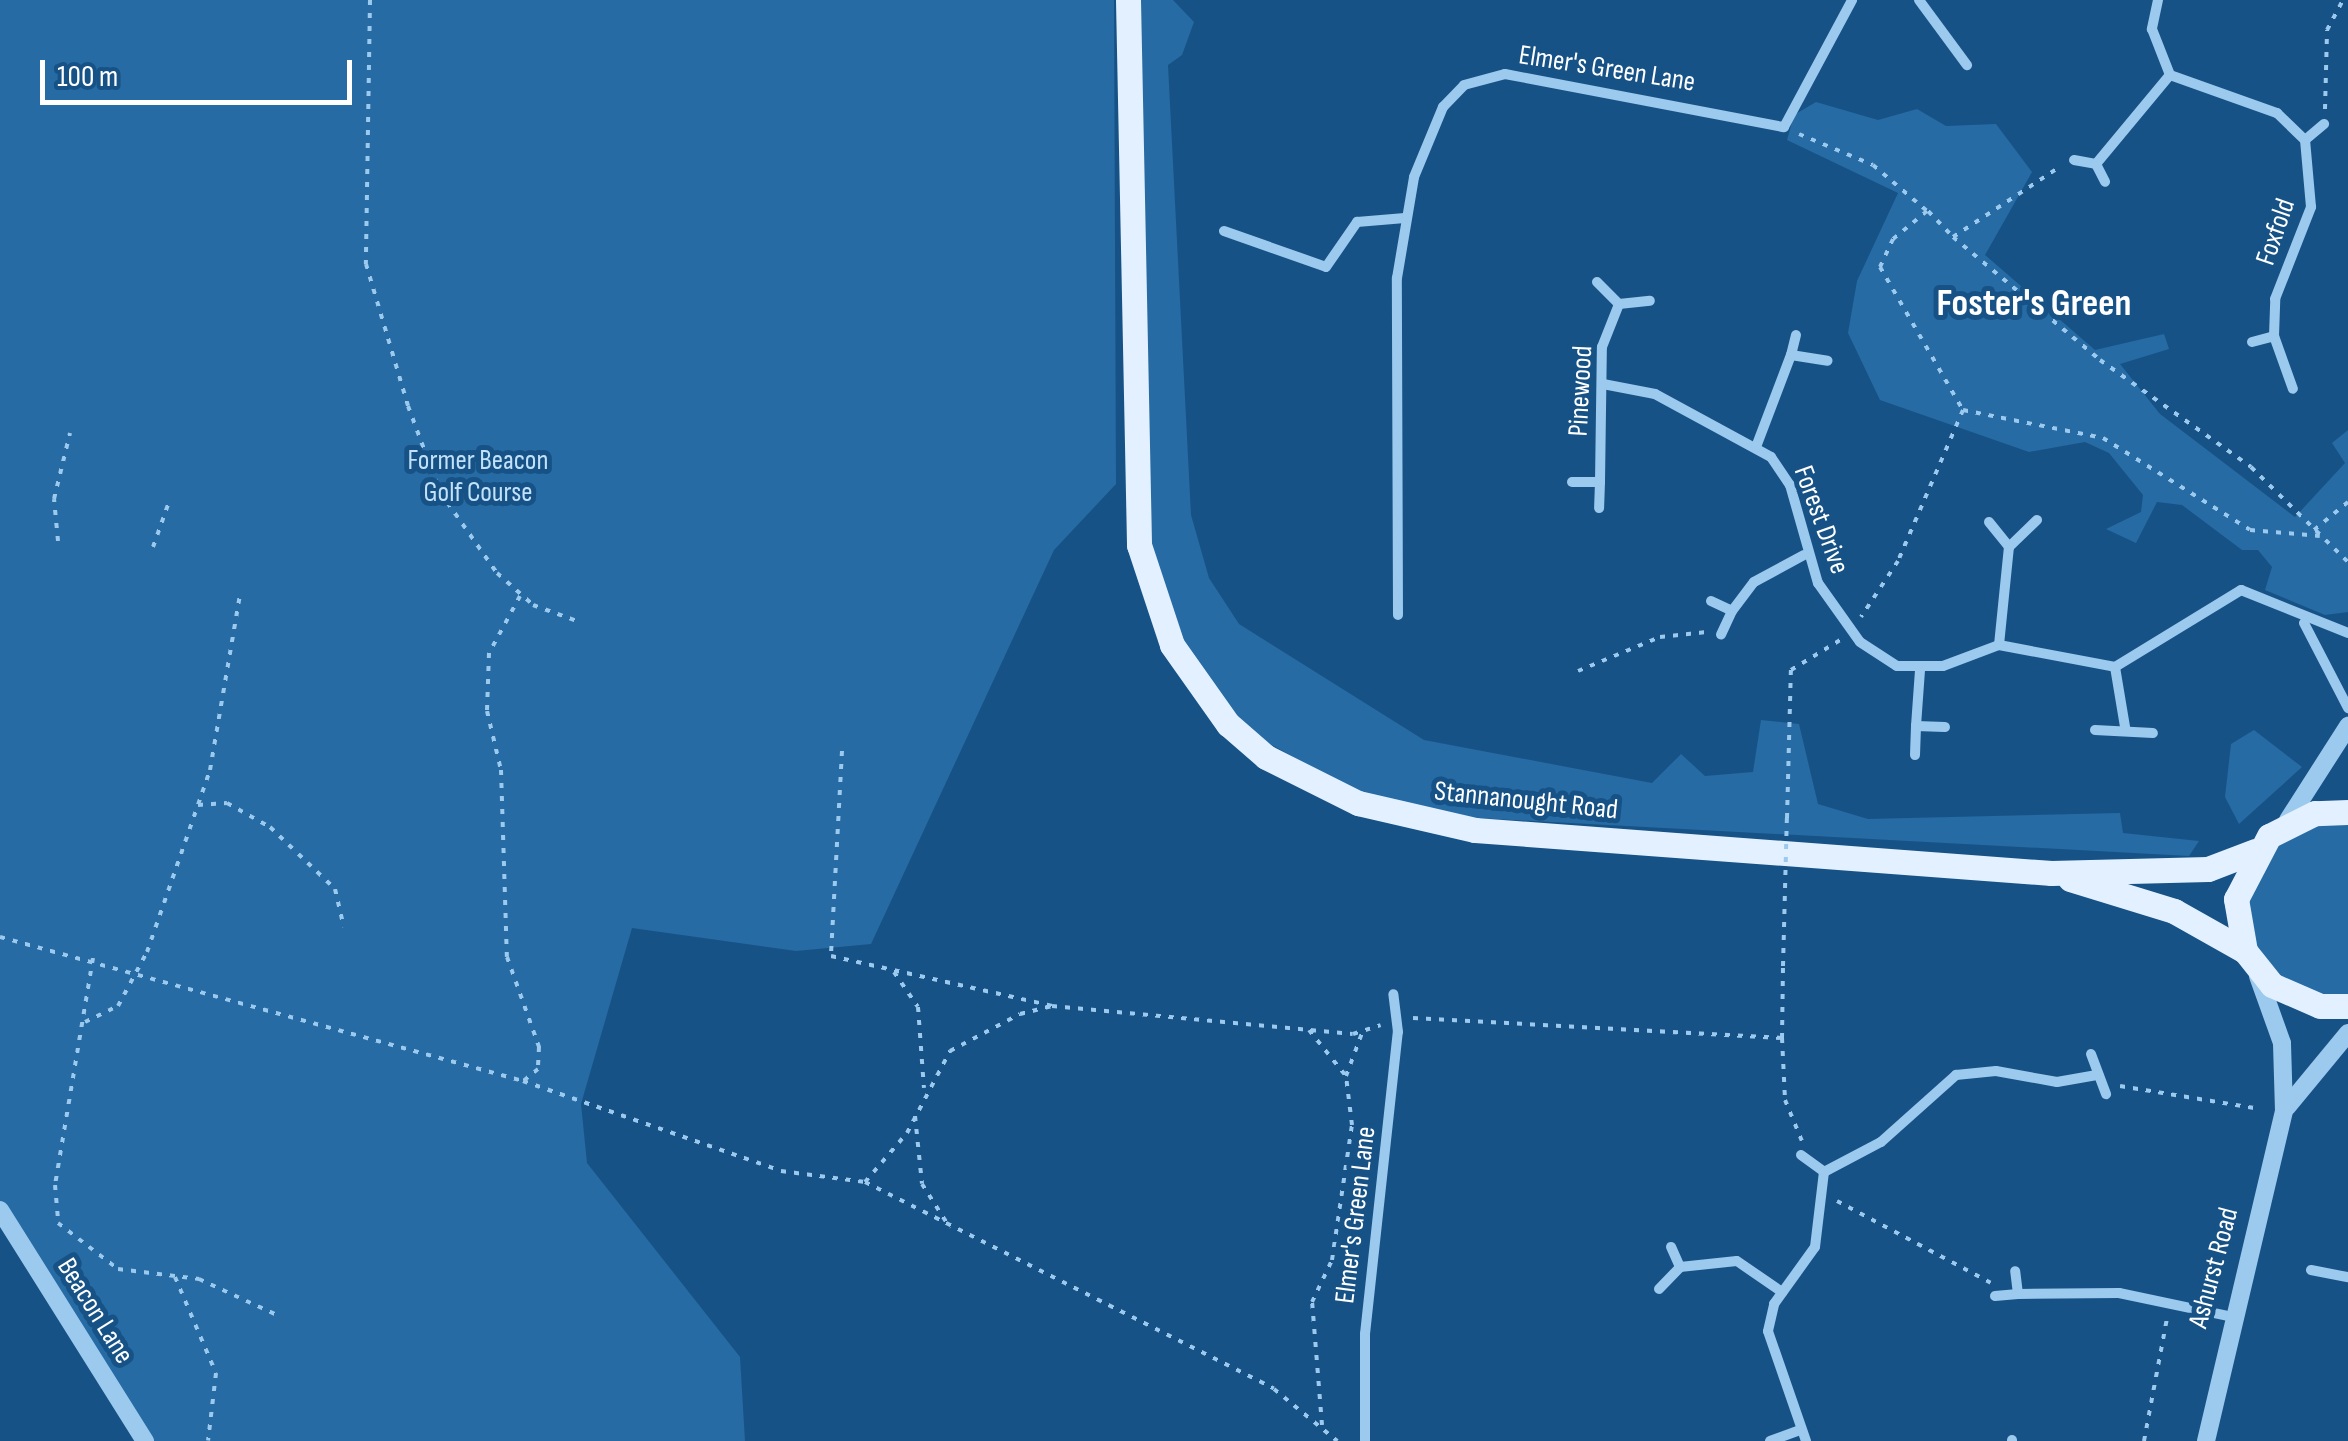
<!DOCTYPE html>
<style>
body{margin:0}
#map{position:relative;width:2348px;height:1441px;overflow:hidden;background:#165286;font-family:"Sofia Sans Condensed",sans-serif}
div>[style]{position:absolute}
[style*='--x']{left:calc(var(--x)*1px);top:calc(var(--y)*1px);width:calc(var(--w)*1px);rotate:calc(var(--a)*1deg)}
.green>*{inset:0;background:#266ba4}
.path>*{height:4px;margin-top:-2px;transform-origin:0;background:repeating-linear-gradient(90deg,#9cc9ee 0 5px,transparent 0 13px)}
.minor>*{height:10px;margin:-5px;padding:0 5px;transform-origin:5px;border-radius:5px;background:#9cc9ee}
.tertiary>*{height:18px;margin:-9px;padding:0 9px;transform-origin:9px;border-radius:9px;background:#9cc9ee}
.primary>*{height:25px;margin:-12.5px;padding:0 12.5px;transform-origin:12.5px;border-radius:12.5px;background:#e3f0ff}
.path-bridge>*{height:4px;margin-top:-2px;transform-origin:0;background:repeating-linear-gradient(90deg,#9cc9ee 0 5px,transparent 0 13px)}
span{translate:-50% -50%;white-space:nowrap;text-align:center;line-height:1.15;-webkit-text-stroke:10px #165286;paint-order:stroke}
.street-label{font-size:28px;color:#fff}
.park-label{font-size:28px;color:#c2e1fa}
.district-label{font-size:38px;color:#fff;font-weight:700}
.scale{position:absolute;left:40px;top:60px;width:312px;height:45px;box-sizing:border-box;border:5px solid #fff;border-top:0;padding-left:12px;font-size:30px;line-height:35px;white-space:nowrap;color:#fff;-webkit-text-stroke:8px #165286;paint-order:stroke}
</style>
<div id="map">
<div class="green">
<div style="clip-path:polygon(0 0,1114px 0,1116px 484px,1054px 550px,871px 944px,796px 951px,632px 928px,581px 1104px,587px 1163px,740px 1357px,745px 1441px,145px 1441px,0 1210px)"></div>
<div style="clip-path:polygon(1134px 0,1173px 0,1194px 22px,1182px 55px,1168px 65px,1191px 515px,1209px 578px,1239px 624px,1424px 740px,1652px 783px,1681px 754px,1705px 776px,1753px 772px,1761px 720px,1799px 724px,1818px 804px,1868px 819px,2120px 813px,2123px 833px,2199px 841px,2189px 856px,1458px 817px,1369px 798px,1257px 737px,1178px 649px,1141px 523px)"></div>
<div style="clip-path:polygon(1816px 102px,1878px 120px,1917px 109px,1946px 126px,1996px 124px,2032px 172px,1985px 255px,2095px 350px,2164px 334px,2169px 349px,2120px 364px,2160px 414px,2295px 517px,2345px 463px,2332px 443px,2348px 430px,2348px 612px,2325px 615px,2265px 590px,2272px 567px,2258px 550px,2242px 550px,2182px 505px,2157px 502px,2136px 543px,2106px 529px,2141px 512px,2143px 495px,2109px 453px,2085px 442px,2029px 452px,1880px 400px,1848px 333px,1857px 281px,1898px 193px,1787px 140px,1794px 115px)"></div>
<div style="clip-path:polygon(2254px 730px,2302px 767px,2239px 824px,2225px 797px,2231px 744px)"></div>
<div style="clip-path:polygon(2324px 823px,2348px 825px,2348px 995px,2331px 997px,2289px 985px,2257px 955px,2247px 891px,2283px 838px)"></div>
</div>
<div class="path">
<div style="--x:370;--y:0;--w:264;--a:90.9"></div>
<div style="--x:366;--y:264;--w:148;--a:73.5"></div>
<div style="--x:408;--y:406;--w:92;--a:69.6"></div>
<div style="--x:440;--y:492;--w:99;--a:54.9"></div>
<div style="--x:497;--y:573;--w:48;--a:41.6"></div>
<div style="--x:533;--y:605;--w:50;--a:19.9"></div>
<div style="--x:2325;--y:109;--w:79;--a:-88.5"></div>
<div style="--x:2327;--y:30;--w:34;--a:-62"></div>
<div style="--x:1799;--y:134;--w:80;--a:22.7"></div>
<div style="--x:1873;--y:165;--w:71;--a:40.4"></div>
<div style="--x:1927;--y:211;--w:44;--a:140.5"></div>
<div style="--x:1893;--y:239;--w:31;--a:115"></div>
<div style="--x:1880;--y:267;--w:165;--a:59.9"></div>
<div style="--x:1963;--y:410;--w:164;--a:113.3"></div>
<div style="--x:1898;--y:561;--w:67;--a:123.5"></div>
<div style="--x:1928;--y:211;--w:36;--a:46"></div>
<div style="--x:1953;--y:237;--w:129;--a:-33.3"></div>
<div style="--x:1953;--y:237;--w:192;--a:39.9"></div>
<div style="--x:2100;--y:360;--w:185;--a:35.3"></div>
<div style="--x:2251;--y:467;--w:136;--a:44.4"></div>
<div style="--x:1963;--y:410;--w:143;--a:11.3"></div>
<div style="--x:2103;--y:438;--w:173;--a:32"></div>
<div style="--x:2250;--y:530;--w:70;--a:4.9"></div>
<div style="--x:2314;--y:530;--w:44;--a:-39.5"></div>
<div style="--x:58;--y:541;--w:42;--a:-95.4"></div>
<div style="--x:54;--y:499;--w:68;--a:-76.4"></div>
<div style="--x:153;--y:547;--w:51;--a:-70.5"></div>
<div style="--x:520;--y:596;--w:65;--a:118.5"></div>
<div style="--x:489;--y:653;--w:58;--a:92"></div>
<div style="--x:487;--y:711;--w:61;--a:76.7"></div>
<div style="--x:501;--y:770;--w:187;--a:88.2"></div>
<div style="--x:507;--y:957;--w:96;--a:70.4"></div>
<div style="--x:539;--y:1047;--w:22;--a:93"></div>
<div style="--x:538;--y:1069;--w:19;--a:141"></div>
<div style="--x:1578;--y:671;--w:89;--a:-22.5"></div>
<div style="--x:1660;--y:637;--w:47;--a:-6.1"></div>
<div style="--x:842;--y:751;--w:205;--a:93.1"></div>
<div style="--x:831;--y:956;--w:227;--a:12.7"></div>
<div style="--x:198;--y:805;--w:29;--a:-4"></div>
<div style="--x:227;--y:803;--w:49;--a:29.2"></div>
<div style="--x:270;--y:827;--w:90;--a:43.6"></div>
<div style="--x:335;--y:889;--w:39;--a:77"></div>
<div style="--x:1787;--y:818;--w:148;--a:-88.5"></div>
<div style="--x:1791;--y:670;--w:60;--a:-31.3"></div>
<div style="--x:0;--y:937;--w:542;--a:15.39"></div>
<div style="--x:523;--y:1081;--w:273;--a:19.2"></div>
<div style="--x:781;--y:1171;--w:85;--a:7.5"></div>
<div style="--x:865;--y:1182;--w:458;--a:26.8"></div>
<div style="--x:1274;--y:1389;--w:82;--a:39.5"></div>
<div style="--x:93;--y:958;--w:230;--a:99.5"></div>
<div style="--x:55;--y:1185;--w:38;--a:85"></div>
<div style="--x:58;--y:1223;--w:76;--a:37.5"></div>
<div style="--x:118;--y:1269;--w:82;--a:7"></div>
<div style="--x:199;--y:1279;--w:88;--a:24.8"></div>
<div style="--x:894;--y:972;--w:42;--a:55.6"></div>
<div style="--x:918;--y:1007;--w:81;--a:85.8"></div>
<div style="--x:1413;--y:1018;--w:370;--a:3.1"></div>
<div style="--x:1782;--y:1038;--w:62;--a:87.2"></div>
<div style="--x:1785;--y:1100;--w:44;--a:67.5"></div>
<div style="--x:85;--y:1022;--w:37;--a:-26"></div>
<div style="--x:118;--y:1006;--w:61;--a:-61.8"></div>
<div style="--x:147;--y:952;--w:193;--a:-70.9"></div>
<div style="--x:210;--y:770;--w:178;--a:-80.3"></div>
<div style="--x:1309;--y:1030;--w:59;--a:51.2"></div>
<div style="--x:1782;--y:1038;--w:72;--a:-89.2"></div>
<div style="--x:2120;--y:1086;--w:136;--a:9.3"></div>
<div style="--x:915;--y:1116;--w:68;--a:84.1"></div>
<div style="--x:922;--y:1184;--w:52;--a:57.5"></div>
<div style="--x:865;--y:1182;--w:65;--a:-49.4"></div>
<div style="--x:907;--y:1133;--w:93;--a:-62.3"></div>
<div style="--x:950;--y:1051;--w:79;--a:-27.9"></div>
<div style="--x:1020;--y:1014;--w:33;--a:-14"></div>
<div style="--x:1052;--y:1006;--w:302;--a:5.3"></div>
<div style="--x:1353;--y:1034;--w:29;--a:-18"></div>
<div style="--x:1837;--y:1201;--w:174;--a:28"></div>
<div style="--x:175;--y:1277;--w:104;--a:66.9"></div>
<div style="--x:216;--y:1373;--w:68;--a:96.7"></div>
<div style="--x:1322;--y:1425;--w:123;--a:-94.6"></div>
<div style="--x:1312;--y:1302;--w:47;--a:-64.5"></div>
<div style="--x:1332;--y:1260;--w:136;--a:-81.6"></div>
<div style="--x:1352;--y:1125;--w:49;--a:-97"></div>
<div style="--x:1346;--y:1076;--w:46;--a:-69.6"></div>
<div style="--x:2144;--y:1441;--w:125;--a:-79.4"></div>
</div>
<div class="minor">
<div style="--x:1919;--y:0;--w:81;--a:53.6"></div>
<div style="--x:2158;--y:0;--w:30;--a:102"></div>
<div style="--x:2152;--y:29;--w:49;--a:68.6"></div>
<div style="--x:2170;--y:75;--w:114;--a:19.6"></div>
<div style="--x:2277;--y:113;--w:39;--a:44"></div>
<div style="--x:2074;--y:160;--w:22;--a:10"></div>
<div style="--x:2096;--y:164;--w:20;--a:63"></div>
<div style="--x:2096;--y:164;--w:116;--a:-50.3"></div>
<div style="--x:1224;--y:231;--w:108;--a:19.4"></div>
<div style="--x:1326;--y:267;--w:55;--a:-55.4"></div>
<div style="--x:1357;--y:222;--w:48;--a:-4.8"></div>
<div style="--x:1597;--y:282;--w:31;--a:45"></div>
<div style="--x:1619;--y:304;--w:31;--a:-6"></div>
<div style="--x:1796;--y:335;--w:21;--a:104"></div>
<div style="--x:1791;--y:355;--w:37;--a:9"></div>
<div style="--x:2274;--y:336;--w:37;--a:-88"></div>
<div style="--x:2275;--y:299;--w:99;--a:-68.6"></div>
<div style="--x:2311;--y:207;--w:67;--a:-95.1"></div>
<div style="--x:2305;--y:140;--w:25;--a:-40"></div>
<div style="--x:2252;--y:342;--w:23;--a:-15"></div>
<div style="--x:2274;--y:336;--w:56;--a:70.3"></div>
<div style="--x:1603;--y:384;--w:53;--a:10.9"></div>
<div style="--x:1655;--y:394;--w:132;--a:28.5"></div>
<div style="--x:1771;--y:457;--w:34;--a:56"></div>
<div style="--x:1790;--y:485;--w:102;--a:74.1"></div>
<div style="--x:1818;--y:583;--w:72;--a:54.6"></div>
<div style="--x:1860;--y:642;--w:44;--a:33"></div>
<div style="--x:1897;--y:666;--w:46;--a:0"></div>
<div style="--x:1943;--y:666;--w:60;--a:-20.6"></div>
<div style="--x:1999;--y:645;--w:118;--a:10.7"></div>
<div style="--x:2115;--y:667;--w:148;--a:-31.4"></div>
<div style="--x:2241;--y:590;--w:115;--a:21.9"></div>
<div style="--x:1756;--y:447;--w:98;--a:-69.2"></div>
<div style="--x:1572;--y:482;--w:28;--a:0"></div>
<div style="--x:1600;--y:482;--w:26;--a:92"></div>
<div style="--x:1600;--y:482;--w:135;--a:-89.2"></div>
<div style="--x:1602;--y:347;--w:46;--a:-68.4"></div>
<div style="--x:1989;--y:522;--w:32;--a:51"></div>
<div style="--x:2009;--y:547;--w:39;--a:-44"></div>
<div style="--x:1711;--y:601;--w:23;--a:25"></div>
<div style="--x:1732;--y:611;--w:26;--a:115"></div>
<div style="--x:1732;--y:611;--w:36;--a:-53"></div>
<div style="--x:1754;--y:582;--w:57;--a:-28.4"></div>
<div style="--x:1398;--y:615;--w:337;--a:-90.2"></div>
<div style="--x:1397;--y:278;--w:102;--a:-80.4"></div>
<div style="--x:1414;--y:177;--w:76;--a:-67.5"></div>
<div style="--x:1443;--y:107;--w:30;--a:-46"></div>
<div style="--x:1464;--y:85;--w:42;--a:-15"></div>
<div style="--x:1505;--y:74;--w:284;--a:10.8"></div>
<div style="--x:1784;--y:127;--w:144;--a:-61.8"></div>
<div style="--x:2304;--y:623;--w:96;--a:62.6"></div>
<div style="--x:1999;--y:645;--w:99;--a:-84.2"></div>
<div style="--x:2115;--y:667;--w:61;--a:80.5"></div>
<div style="--x:1916;--y:726;--w:56;--a:-85.9"></div>
<div style="--x:2095;--y:730;--w:58;--a:3"></div>
<div style="--x:1915;--y:755;--w:29;--a:-88"></div>
<div style="--x:1916;--y:726;--w:29;--a:2"></div>
<div style="--x:2091;--y:1054;--w:43;--a:69.4"></div>
<div style="--x:1801;--y:1155;--w:29;--a:36"></div>
<div style="--x:1680;--y:1267;--w:57;--a:-6"></div>
<div style="--x:1737;--y:1261;--w:55;--a:34.6"></div>
<div style="--x:2311;--y:1270;--w:38;--a:11"></div>
<div style="--x:1659;--y:1289;--w:30;--a:-46"></div>
<div style="--x:1680;--y:1267;--w:22;--a:-114"></div>
<div style="--x:2018;--y:1294;--w:101;--a:-0.6"></div>
<div style="--x:2119;--y:1293;--w:111;--a:11.9"></div>
<div style="--x:1995;--y:1296;--w:23;--a:-5"></div>
<div style="--x:2018;--y:1294;--w:23;--a:-97"></div>
<div style="--x:1365;--y:1441;--w:107;--a:-90"></div>
<div style="--x:1365;--y:1334;--w:304;--a:-83.8"></div>
<div style="--x:1398;--y:1032;--w:38;--a:-97"></div>
<div style="--x:1770;--y:1441;--w:32;--a:-20"></div>
<div style="--x:1806;--y:1441;--w:116;--a:-109.1"></div>
<div style="--x:1768;--y:1331;--w:28;--a:-77"></div>
<div style="--x:1774;--y:1304;--w:70;--a:-54.3"></div>
<div style="--x:1815;--y:1247;--w:76;--a:-83.2"></div>
<div style="--x:1824;--y:1172;--w:64;--a:-27.8"></div>
<div style="--x:1881;--y:1142;--w:101;--a:-41.8"></div>
<div style="--x:1956;--y:1075;--w:40;--a:-5.7"></div>
<div style="--x:1996;--y:1071;--w:62;--a:10.2"></div>
<div style="--x:2057;--y:1082;--w:39;--a:-10"></div>
<div style="--x:2012;--y:1441;--w:1;--a:-90"></div>
</div>
<div class="tertiary">
<div style="--x:2288;--y:820;--w:112;--a:-57.4"></div>
<div style="--x:2287;--y:1107;--w:96;--a:-50.5"></div>
<div style="--x:0;--y:1210;--w:273;--a:57.9"></div>
<div style="--x:2206;--y:1441;--w:339;--a:-76.7"></div>
<div style="--x:2284;--y:1111;--w:68;--a:-91.7"></div>
<div style="--x:2282;--y:1043;--w:71;--a:-109.7"></div>
</div>
<div class="primary">
<div style="--x:1128;--y:0;--w:545;--a:88.84"></div>
<div style="--x:1139;--y:545;--w:105;--a:71.7"></div>
<div style="--x:1172;--y:645;--w:97;--a:54.7"></div>
<div style="--x:1228;--y:724;--w:50;--a:41"></div>
<div style="--x:1266;--y:757;--w:103;--a:26.6"></div>
<div style="--x:1358;--y:803;--w:120;--a:13"></div>
<div style="--x:1475;--y:830;--w:578;--a:4.27"></div>
<div style="--x:2051;--y:873;--w:157;--a:-1.5"></div>
<div style="--x:2208;--y:869;--w:50;--a:-21"></div>
<div style="--x:2348;--y:812;--w:33;--a:178"></div>
<div style="--x:2315;--y:813;--w:51;--a:153.4"></div>
<div style="--x:2269;--y:836;--w:71;--a:117.6"></div>
<div style="--x:2236;--y:899;--w:53;--a:80.2"></div>
<div style="--x:2245;--y:951;--w:43;--a:51.5"></div>
<div style="--x:2272;--y:985;--w:52;--a:23.6"></div>
<div style="--x:2320;--y:1006;--w:28;--a:0"></div>
<div style="--x:2070;--y:879;--w:109;--a:17.1"></div>
<div style="--x:2174;--y:911;--w:81;--a:29.4"></div>
</div>
<div class="path-bridge">
<div style="--x:1783;--y:966;--w:148;--a:-88.5"></div>
</div>
<div class="street-label">
<span style="left:1607px;top:69px;rotate:9deg">Elmer's Green Lane</span>
<span style="left:2276px;top:232px;rotate:-71deg">Foxfold</span>
<span style="left:1581px;top:391px;rotate:-87deg">Pinewood</span>
<span style="left:1821px;top:520px;rotate:70deg">Forest Drive</span>
<span style="left:1526px;top:801px;rotate:6deg">Stannanought Road</span>
<span style="left:1356px;top:1215px;rotate:-83deg">Elmer's Green Lane</span>
<span style="left:2214px;top:1268px;rotate:-75deg">Ashurst Road</span>
<span style="left:95px;top:1311px;rotate:58deg">Beacon Lane</span>
</div>
<div class="park-label">
<span style="left:478px;top:477px">Former Beacon<br>Golf Course</span>
</div>
<div class="district-label">
<span style="left:2034px;top:304px">Foster's Green</span>
</div>
<div class="scale">100 m</div>
</div>
